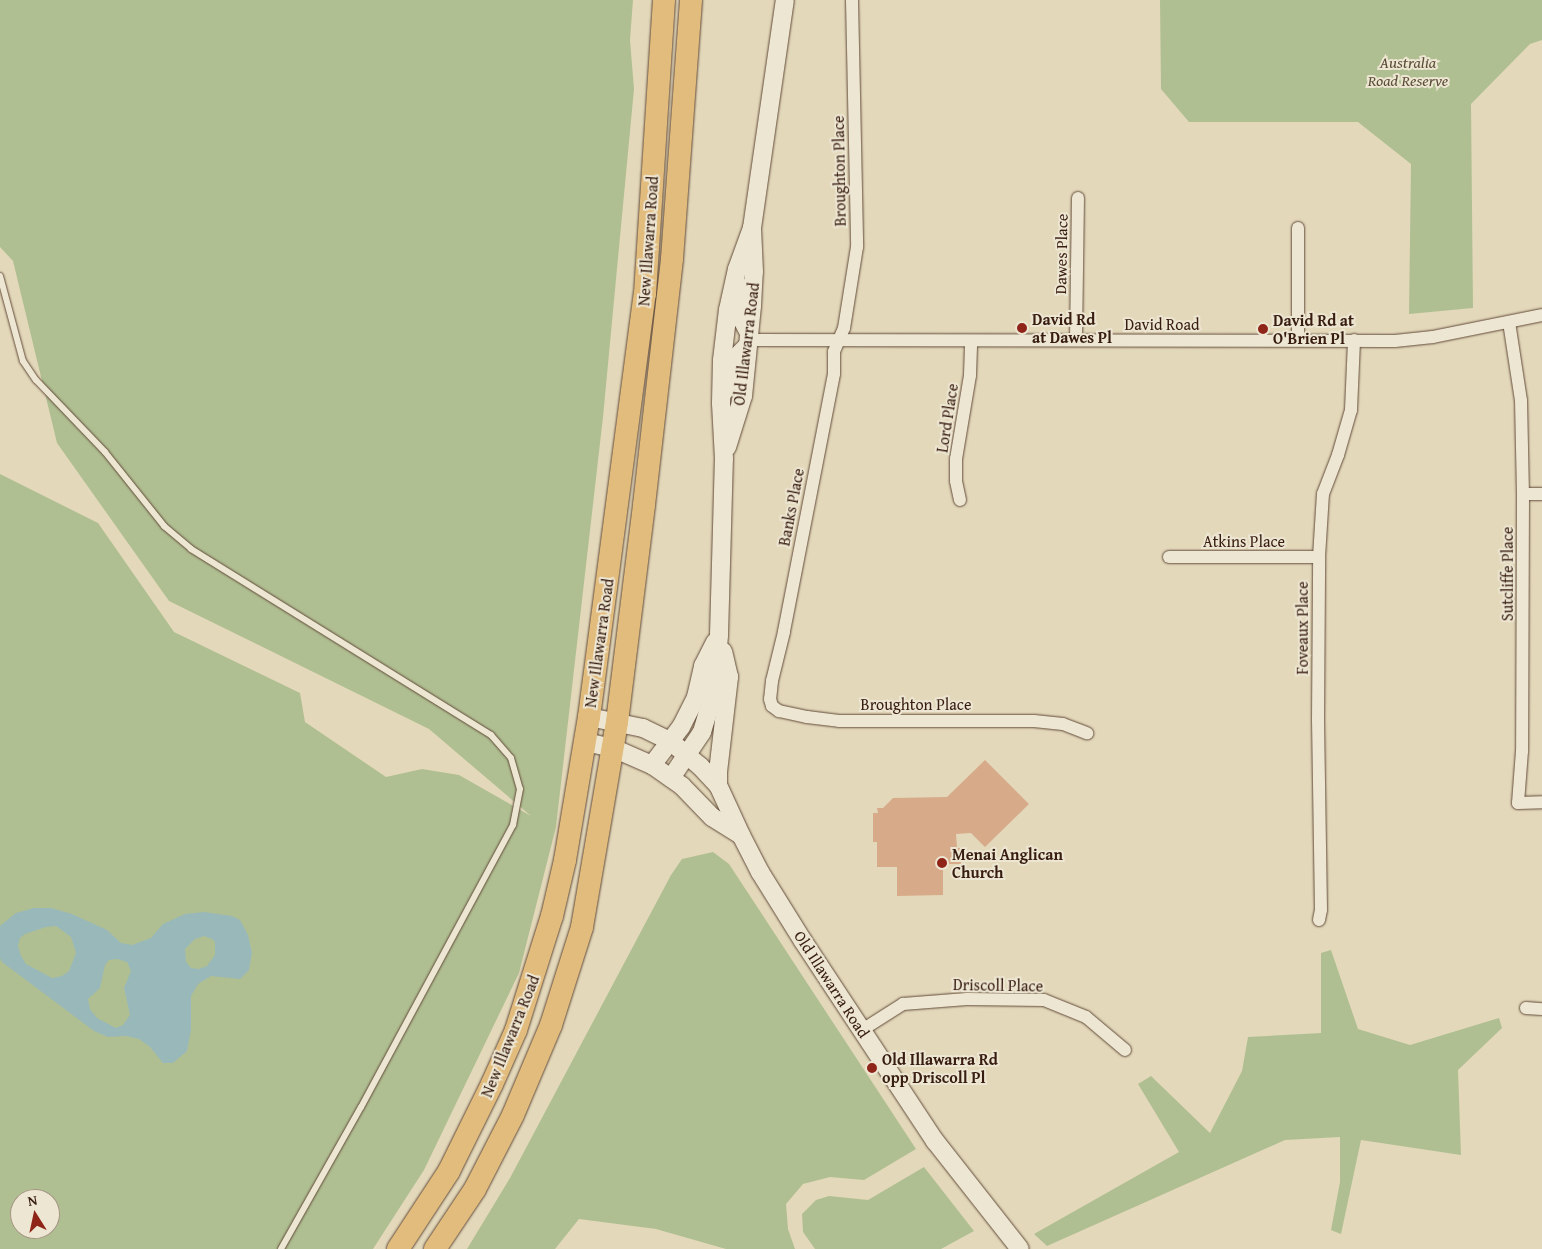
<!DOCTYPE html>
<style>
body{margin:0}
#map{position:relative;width:1542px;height:1249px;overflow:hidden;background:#e3d8ba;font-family:"Gentium Book Plus",serif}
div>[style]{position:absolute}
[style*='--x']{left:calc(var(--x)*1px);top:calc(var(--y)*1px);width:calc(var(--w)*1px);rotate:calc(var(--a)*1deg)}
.green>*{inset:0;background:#b0bf92}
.water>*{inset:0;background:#99b8ba}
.building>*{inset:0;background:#d7aa8a}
.roads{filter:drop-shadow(0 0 1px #624b3a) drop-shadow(0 0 1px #624b3a)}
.lane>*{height:6px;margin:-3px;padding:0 3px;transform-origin:3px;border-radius:3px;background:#ede6d2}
.street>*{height:12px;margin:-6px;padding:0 6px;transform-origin:6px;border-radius:6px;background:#ede6d2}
.secondary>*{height:18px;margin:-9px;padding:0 9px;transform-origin:9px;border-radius:9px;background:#ede6d2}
.highway>*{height:22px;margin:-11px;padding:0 11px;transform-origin:11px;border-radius:11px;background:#e2bc7d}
.dots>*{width:14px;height:14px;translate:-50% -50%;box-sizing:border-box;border:2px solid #ede6d2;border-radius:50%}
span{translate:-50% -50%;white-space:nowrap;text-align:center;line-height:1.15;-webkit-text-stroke:4px #ede6d2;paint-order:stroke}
.park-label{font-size:16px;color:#5b4d37;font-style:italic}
.street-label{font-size:16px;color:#371c10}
.poi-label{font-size:16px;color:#371c10;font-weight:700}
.left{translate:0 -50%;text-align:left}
.north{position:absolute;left:10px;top:1189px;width:50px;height:50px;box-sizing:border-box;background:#ede6d2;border:1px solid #a49584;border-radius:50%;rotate:350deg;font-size:14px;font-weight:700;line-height:20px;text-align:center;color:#371c10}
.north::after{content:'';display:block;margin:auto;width:18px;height:22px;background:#8f2418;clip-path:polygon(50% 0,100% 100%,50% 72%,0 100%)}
</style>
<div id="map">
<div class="green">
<div style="clip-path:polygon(evenodd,0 0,633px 0,630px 40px,634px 89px,603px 417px,556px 827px,519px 973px,424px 1170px,373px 1249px,0 1249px,0 474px,98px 523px,174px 632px,300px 693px,305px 722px,386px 777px,422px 769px,459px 775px,531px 816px,429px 729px,169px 601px,57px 443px,13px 261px,0 247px,0 0,20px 1199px,50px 1199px,50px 1229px,20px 1229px,20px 1199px)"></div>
<div style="clip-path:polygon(1160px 0,1542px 0,1542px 40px,1530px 44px,1471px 104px,1473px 308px,1409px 314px,1411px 164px,1358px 122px,1189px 122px,1161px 89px)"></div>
<div style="clip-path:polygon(713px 852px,729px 864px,916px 1149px,864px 1180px,830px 1177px,803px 1184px,786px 1204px,788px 1229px,795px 1249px,726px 1249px,656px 1229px,579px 1219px,555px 1249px,467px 1249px,510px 1178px,671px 875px,682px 859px)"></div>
<div style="clip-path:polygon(1331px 950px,1358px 1029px,1410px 1045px,1499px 1018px,1502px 1028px,1458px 1070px,1461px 1155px,1361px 1140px,1341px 1234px,1331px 1230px,1340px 1182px,1340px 1137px,1285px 1140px,1047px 1246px,1034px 1234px,1179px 1152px,1138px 1084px,1151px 1076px,1210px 1133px,1242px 1071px,1248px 1037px,1321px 1033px,1321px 953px)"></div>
<div style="clip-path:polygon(924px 1167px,974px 1231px,941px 1249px,815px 1249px,803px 1232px,802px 1214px,816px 1200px,829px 1196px,868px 1200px)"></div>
</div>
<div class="water">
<div style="clip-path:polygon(evenodd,34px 908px,51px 908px,72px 914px,107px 930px,121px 943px,132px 945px,151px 938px,163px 924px,185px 914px,204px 912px,232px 916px,240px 920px,248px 935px,252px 953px,249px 970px,240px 979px,211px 976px,198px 984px,191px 996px,191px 1030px,187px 1051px,173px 1063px,163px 1063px,150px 1047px,139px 1039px,126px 1036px,108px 1037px,94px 1031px,2px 962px,0 958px,0 926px,16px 913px,34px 908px,56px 926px,71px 937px,76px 953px,69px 971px,62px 976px,52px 978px,26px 964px,21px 956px,18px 946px,20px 938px,25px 934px,46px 927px,56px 926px,34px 908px,204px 936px,212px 939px,215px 942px,215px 955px,207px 966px,199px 969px,191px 968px,186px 962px,185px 949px,195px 939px,204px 936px,34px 908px,117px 959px,127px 962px,131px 971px,124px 988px,130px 1015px,123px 1025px,116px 1028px,97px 1018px,90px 1009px,88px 999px,100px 988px,105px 965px,109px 960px,117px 959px)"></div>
</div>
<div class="building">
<div style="clip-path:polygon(985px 760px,1029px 804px,985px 847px,971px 833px,956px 834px,957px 848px,961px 848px,961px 864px,943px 864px,943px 895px,897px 896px,897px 867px,877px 867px,877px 842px,873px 842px,873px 813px,878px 813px,877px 808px,883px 808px,893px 798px,947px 797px)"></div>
</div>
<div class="roads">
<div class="lane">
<div style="--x:0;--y:276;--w:88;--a:74.9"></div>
<div style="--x:23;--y:361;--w:23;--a:56"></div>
<div style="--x:36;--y:380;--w:100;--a:46.2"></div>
<div style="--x:105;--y:452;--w:95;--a:51.4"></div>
<div style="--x:164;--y:526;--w:35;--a:40"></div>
<div style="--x:191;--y:549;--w:353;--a:31.8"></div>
<div style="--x:491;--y:735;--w:30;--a:49"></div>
<div style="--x:511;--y:758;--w:32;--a:74"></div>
<div style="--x:520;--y:789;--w:37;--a:101"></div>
<div style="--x:513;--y:825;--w:320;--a:118.3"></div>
<div style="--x:361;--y:1107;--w:163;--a:119.4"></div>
</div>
<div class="street">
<div style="--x:852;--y:0;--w:247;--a:88.8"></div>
<div style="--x:857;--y:247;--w:82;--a:99.1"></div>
<div style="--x:844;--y:328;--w:26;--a:113"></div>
<div style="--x:834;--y:352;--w:22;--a:90"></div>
<div style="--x:834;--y:374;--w:263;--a:101"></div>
<div style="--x:784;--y:632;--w:50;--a:103.8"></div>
<div style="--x:772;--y:681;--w:18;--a:96"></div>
<div style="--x:770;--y:699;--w:7;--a:74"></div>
<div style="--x:772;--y:706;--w:9;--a:36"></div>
<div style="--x:779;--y:711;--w:29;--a:12"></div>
<div style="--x:807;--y:717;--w:32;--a:7"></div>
<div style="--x:839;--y:721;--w:195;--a:0"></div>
<div style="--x:1034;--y:721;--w:29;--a:6"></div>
<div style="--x:1063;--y:724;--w:26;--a:21"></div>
<div style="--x:1298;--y:228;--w:112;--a:90"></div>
<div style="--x:740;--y:283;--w:39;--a:90"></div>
<div style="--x:740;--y:322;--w:20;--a:63"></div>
<div style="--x:1509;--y:322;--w:79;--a:81.3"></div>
<div style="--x:1521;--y:400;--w:94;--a:88.8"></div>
<div style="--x:1523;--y:494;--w:257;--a:90.2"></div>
<div style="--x:1522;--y:751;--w:52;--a:94.4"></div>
<div style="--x:1518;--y:803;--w:24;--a:-2"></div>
<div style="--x:1076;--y:340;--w:142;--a:-89.2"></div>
<div style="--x:722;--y:401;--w:19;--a:-62"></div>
<div style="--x:731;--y:384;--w:30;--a:-82"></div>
<div style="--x:735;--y:354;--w:20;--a:-45"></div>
<div style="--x:749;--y:340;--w:646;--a:0.09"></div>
<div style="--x:1395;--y:341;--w:38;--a:-6"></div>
<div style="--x:1433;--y:337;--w:111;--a:-11.4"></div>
<div style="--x:1523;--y:494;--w:19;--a:0"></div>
<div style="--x:960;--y:500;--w:19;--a:-102"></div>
<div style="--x:956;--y:481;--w:22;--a:-90"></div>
<div style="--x:956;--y:459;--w:85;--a:-80.5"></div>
<div style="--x:970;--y:375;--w:34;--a:-88"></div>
<div style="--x:1169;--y:557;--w:150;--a:0"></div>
<div style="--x:1319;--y:920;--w:10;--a:-79"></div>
<div style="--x:1321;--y:910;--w:190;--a:-90.9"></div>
<div style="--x:1318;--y:720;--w:163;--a:-89.6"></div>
<div style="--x:1319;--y:557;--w:63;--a:-86.4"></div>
<div style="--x:1323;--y:494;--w:42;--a:-69"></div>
<div style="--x:1338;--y:455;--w:47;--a:-73.9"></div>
<div style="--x:1351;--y:410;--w:70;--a:-87.5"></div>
<div style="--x:1526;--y:1008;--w:16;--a:4"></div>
<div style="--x:862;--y:1030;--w:49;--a:-32.4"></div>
<div style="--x:903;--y:1004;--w:64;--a:-4.5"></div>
<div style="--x:967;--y:999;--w:77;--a:0.7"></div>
<div style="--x:1044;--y:1000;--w:45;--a:22"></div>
<div style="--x:1086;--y:1017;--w:51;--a:40.2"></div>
</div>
<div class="secondary">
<div style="--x:727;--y:447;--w:53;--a:-72.6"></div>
<div style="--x:743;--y:396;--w:90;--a:-84.3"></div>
<div style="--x:752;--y:306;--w:34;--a:-87"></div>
<div style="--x:754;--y:272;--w:44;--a:-92.6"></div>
<div style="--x:752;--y:228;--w:230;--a:-81.8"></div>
<div style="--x:589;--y:717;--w:55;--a:11.5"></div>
<div style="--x:643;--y:728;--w:30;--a:26"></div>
<div style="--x:670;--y:741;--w:39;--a:40"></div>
<div style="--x:700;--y:766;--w:26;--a:47"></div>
<div style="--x:718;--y:785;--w:55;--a:65.3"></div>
<div style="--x:741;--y:835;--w:42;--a:62.8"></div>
<div style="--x:760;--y:872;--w:81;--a:58.1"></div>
<div style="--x:803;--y:941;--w:240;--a:56.6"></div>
<div style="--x:935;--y:1141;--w:137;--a:51.8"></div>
<div style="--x:586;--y:742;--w:28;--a:13"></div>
<div style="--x:613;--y:748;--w:43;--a:23.6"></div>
<div style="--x:652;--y:765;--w:37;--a:35"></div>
<div style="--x:682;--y:786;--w:43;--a:45.9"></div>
<div style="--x:712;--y:817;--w:34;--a:32"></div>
<div style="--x:652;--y:765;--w:48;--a:-52.7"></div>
<div style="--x:681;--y:727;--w:34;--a:-63"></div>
<div style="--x:696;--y:697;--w:32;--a:-77"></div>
<div style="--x:703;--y:666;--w:27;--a:-63"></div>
<div style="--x:671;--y:778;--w:55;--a:-56"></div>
<div style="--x:702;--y:732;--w:46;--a:-73.5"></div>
<div style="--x:715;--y:688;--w:53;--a:-85.7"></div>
<div style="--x:719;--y:635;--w:176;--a:-88.4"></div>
<div style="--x:724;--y:459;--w:56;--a:-93.1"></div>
<div style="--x:721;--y:403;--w:43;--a:-88.7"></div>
<div style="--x:722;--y:360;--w:50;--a:-83.2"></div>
<div style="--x:728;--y:310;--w:42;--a:-77.6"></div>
<div style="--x:737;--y:269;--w:44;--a:-69.9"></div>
<div style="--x:718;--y:785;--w:13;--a:-90"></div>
<div style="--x:718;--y:772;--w:96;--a:-83.4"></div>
<div style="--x:729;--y:677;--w:26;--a:-103"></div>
</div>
<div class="highway">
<div style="--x:398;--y:1249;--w:93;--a:-56.8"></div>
<div style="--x:449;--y:1171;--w:97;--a:-63.7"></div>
<div style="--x:492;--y:1084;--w:59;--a:-66"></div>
<div style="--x:516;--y:1030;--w:120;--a:-72.5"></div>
<div style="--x:552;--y:916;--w:57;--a:-76.9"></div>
<div style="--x:565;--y:860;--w:145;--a:-80.5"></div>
<div style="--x:589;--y:717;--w:427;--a:-82.5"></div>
<div style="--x:645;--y:294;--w:295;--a:-86.3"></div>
<div style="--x:435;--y:1249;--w:72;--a:-56.3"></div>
<div style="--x:475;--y:1189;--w:83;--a:-62.8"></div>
<div style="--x:513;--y:1115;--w:98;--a:-67.1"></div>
<div style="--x:551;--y:1025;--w:103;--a:-72.4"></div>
<div style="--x:582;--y:927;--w:208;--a:-80.3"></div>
<div style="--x:617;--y:722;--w:219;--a:-82.9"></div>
<div style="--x:644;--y:505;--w:248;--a:-83.5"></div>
<div style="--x:672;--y:259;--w:260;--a:-85.8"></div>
</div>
</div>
<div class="dots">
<div style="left:1022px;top:328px;background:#8f2418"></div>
<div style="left:1263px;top:329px;background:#8f2418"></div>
<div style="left:942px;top:863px;background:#8f2418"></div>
<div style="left:872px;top:1068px;background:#8f2418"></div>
</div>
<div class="park-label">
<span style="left:1408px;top:71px">Australia<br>Road Reserve</span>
</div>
<div class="street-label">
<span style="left:839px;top:171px;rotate:-91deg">Broughton Place</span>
<span style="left:648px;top:241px;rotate:-86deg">New Illawarra Road</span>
<span style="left:1061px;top:254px;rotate:-89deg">Dawes Place</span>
<span style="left:1162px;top:324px">David Road</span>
<span style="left:746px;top:344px;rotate:-83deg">Old Illawarra Road</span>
<span style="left:947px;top:418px;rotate:-81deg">Lord Place</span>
<span style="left:791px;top:507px;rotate:-79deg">Banks Place</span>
<span style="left:1244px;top:541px">Atkins Place</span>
<span style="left:1507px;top:574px;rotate:-90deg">Sutcliffe Place</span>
<span style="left:1302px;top:628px;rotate:-90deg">Foveaux Place</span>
<span style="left:599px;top:643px;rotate:-82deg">New Illawarra Road</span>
<span style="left:916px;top:704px">Broughton Place</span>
<span style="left:832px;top:984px;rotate:57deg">Old Illawarra Road</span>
<span style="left:998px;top:985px;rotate:1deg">Driscoll Place</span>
<span style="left:510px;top:1036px;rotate:-68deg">New Illawarra Road</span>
</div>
<div class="poi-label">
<span class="left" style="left:1032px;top:328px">David Rd<br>at Dawes Pl</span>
<span class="left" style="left:1273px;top:329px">David Rd at<br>O'Brien Pl</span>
<span class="left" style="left:952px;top:863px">Menai Anglican<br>Church</span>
<span class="left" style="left:882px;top:1068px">Old Illawarra Rd<br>opp Driscoll Pl</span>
</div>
<div class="north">N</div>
</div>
